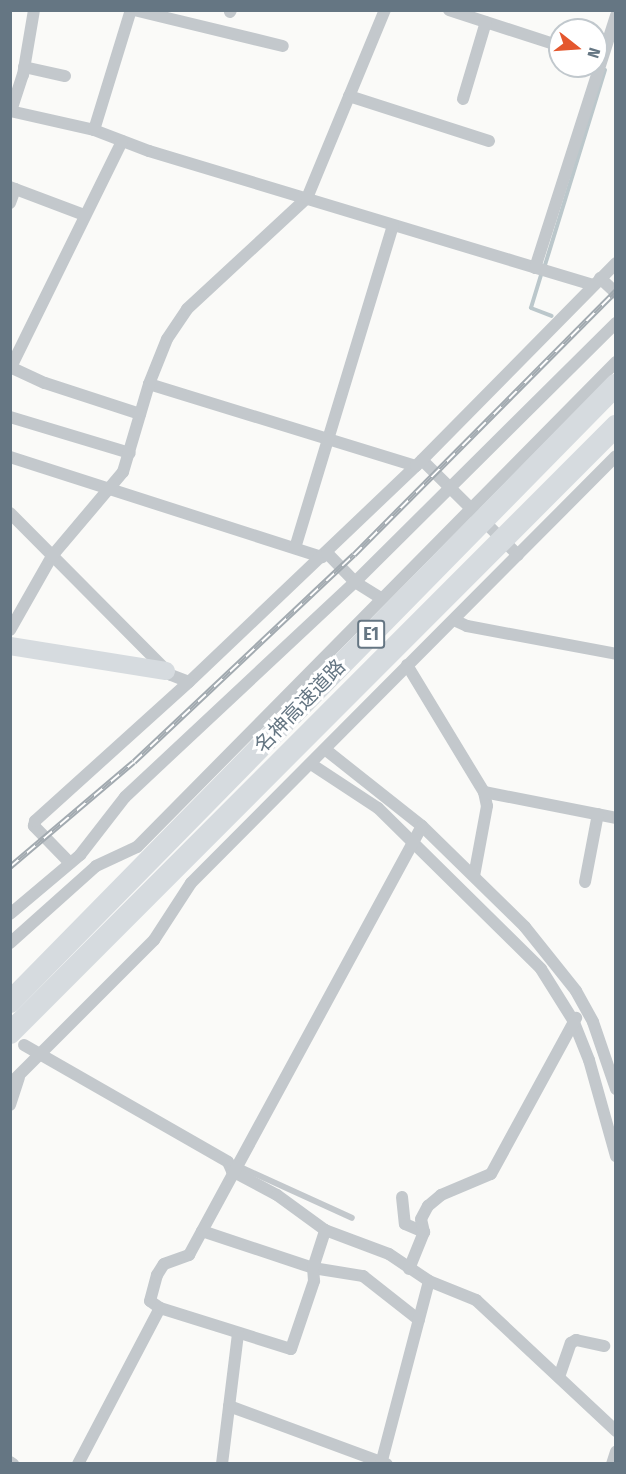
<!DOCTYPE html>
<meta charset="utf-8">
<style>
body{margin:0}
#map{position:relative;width:626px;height:1474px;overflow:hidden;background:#fafaf8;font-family:"Fira Sans Condensed","Noto Sans JP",sans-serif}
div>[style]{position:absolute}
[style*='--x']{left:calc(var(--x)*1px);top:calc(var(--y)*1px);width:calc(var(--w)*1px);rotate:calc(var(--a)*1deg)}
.stream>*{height:4px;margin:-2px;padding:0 2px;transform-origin:2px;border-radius:2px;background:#bbc7cb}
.lane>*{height:6px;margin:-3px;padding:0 3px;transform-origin:3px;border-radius:3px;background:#c3c8cc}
.street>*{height:12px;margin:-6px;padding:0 6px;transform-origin:6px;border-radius:6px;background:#c3c8cc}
.secondary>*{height:18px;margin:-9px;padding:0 9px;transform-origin:9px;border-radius:9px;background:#d6dbdf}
.highway>*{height:22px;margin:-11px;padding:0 11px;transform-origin:11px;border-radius:11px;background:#d6dbdf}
.rail>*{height:6px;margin-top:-3px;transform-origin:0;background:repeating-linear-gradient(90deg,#fff 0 11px,#a2aab0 0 22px);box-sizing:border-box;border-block:2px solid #a2aab0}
span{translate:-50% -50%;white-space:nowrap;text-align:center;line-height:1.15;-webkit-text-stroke:6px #fff;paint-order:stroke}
.shield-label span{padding:2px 4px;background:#fff;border:2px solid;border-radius:4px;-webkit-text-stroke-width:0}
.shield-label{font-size:18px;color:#657683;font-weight:700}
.street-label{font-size:20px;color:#657683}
.frame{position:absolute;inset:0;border:12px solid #657683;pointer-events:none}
.north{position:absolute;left:548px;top:18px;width:60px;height:60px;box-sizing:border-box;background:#fff;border:2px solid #c1c8cd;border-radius:50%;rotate:107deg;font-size:16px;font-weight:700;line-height:24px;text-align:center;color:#657683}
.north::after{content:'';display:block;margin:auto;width:21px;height:27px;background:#e4572e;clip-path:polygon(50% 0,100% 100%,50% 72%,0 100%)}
</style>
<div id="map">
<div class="stream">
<div style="--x:545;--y:265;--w:204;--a:-72.9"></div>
<div style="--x:541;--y:275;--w:34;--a:107"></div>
<div style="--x:531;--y:308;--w:22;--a:21"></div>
</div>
<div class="lane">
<div style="--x:238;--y:1166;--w:125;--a:24.5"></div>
</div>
<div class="street">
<div style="--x:134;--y:10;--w:153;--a:13.6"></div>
<div style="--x:449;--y:10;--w:117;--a:18"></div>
<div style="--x:230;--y:12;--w:2;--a:-63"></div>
<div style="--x:24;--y:67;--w:42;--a:12.4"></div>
<div style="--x:349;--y:96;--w:147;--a:17.8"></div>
<div style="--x:463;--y:99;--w:80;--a:-73.4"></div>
<div style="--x:10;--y:111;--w:86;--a:12.7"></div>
<div style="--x:94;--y:130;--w:59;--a:20.9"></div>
<div style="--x:149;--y:151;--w:464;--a:16.8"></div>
<div style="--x:11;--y:111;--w:38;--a:-72"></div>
<div style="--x:23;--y:75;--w:66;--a:-80.4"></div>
<div style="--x:94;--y:130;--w:126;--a:-72.9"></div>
<div style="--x:10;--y:187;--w:79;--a:20.7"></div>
<div style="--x:10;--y:203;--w:15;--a:-70"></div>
<div style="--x:535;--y:268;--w:265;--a:-72.2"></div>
<div style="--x:600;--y:278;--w:22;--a:43"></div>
<div style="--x:10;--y:367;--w:38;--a:25"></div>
<div style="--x:45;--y:383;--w:100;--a:18.1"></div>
<div style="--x:10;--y:369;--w:254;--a:-63.8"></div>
<div style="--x:149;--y:384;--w:279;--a:17.1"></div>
<div style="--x:10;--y:417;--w:125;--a:16.7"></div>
<div style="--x:10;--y:457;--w:328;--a:17.8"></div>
<div style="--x:422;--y:460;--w:135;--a:44.7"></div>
<div style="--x:10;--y:513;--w:228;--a:45.2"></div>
<div style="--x:171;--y:675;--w:19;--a:21"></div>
<div style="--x:189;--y:682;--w:313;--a:-43.6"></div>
<div style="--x:416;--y:466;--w:285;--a:-45.4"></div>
<div style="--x:295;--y:548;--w:337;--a:-73.1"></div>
<div style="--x:327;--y:553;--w:40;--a:46"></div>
<div style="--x:355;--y:582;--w:31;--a:32"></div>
<div style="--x:454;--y:620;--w:14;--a:25"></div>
<div style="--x:467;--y:626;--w:152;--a:10.6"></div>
<div style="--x:10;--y:630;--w:85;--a:-60.4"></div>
<div style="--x:52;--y:556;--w:110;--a:-49.8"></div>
<div style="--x:123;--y:472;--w:92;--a:-73.5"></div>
<div style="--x:149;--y:384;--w:48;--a:-68.2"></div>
<div style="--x:167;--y:339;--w:36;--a:-56"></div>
<div style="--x:187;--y:309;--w:163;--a:-42.8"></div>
<div style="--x:307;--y:198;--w:204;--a:-67.5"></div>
<div style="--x:407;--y:665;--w:149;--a:58.8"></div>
<div style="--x:484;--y:792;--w:14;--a:78"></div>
<div style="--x:487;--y:806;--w:71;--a:100.5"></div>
<div style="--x:326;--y:750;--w:122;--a:38.4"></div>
<div style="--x:422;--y:826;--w:144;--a:44.4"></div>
<div style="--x:525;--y:927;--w:82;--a:51.4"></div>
<div style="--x:576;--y:991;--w:35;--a:61"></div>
<div style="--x:593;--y:1022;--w:71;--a:71.1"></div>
<div style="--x:311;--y:764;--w:80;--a:33.3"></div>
<div style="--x:378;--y:808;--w:229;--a:44.6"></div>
<div style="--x:541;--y:969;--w:60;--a:57.9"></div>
<div style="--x:573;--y:1020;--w:43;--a:68.2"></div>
<div style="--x:589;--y:1060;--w:100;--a:74.3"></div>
<div style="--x:484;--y:792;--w:135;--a:11.1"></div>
<div style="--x:70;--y:863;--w:52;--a:-134.2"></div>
<div style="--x:34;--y:826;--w:5;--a:-79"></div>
<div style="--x:35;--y:821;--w:207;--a:-42.1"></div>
<div style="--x:585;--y:882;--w:69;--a:-79.2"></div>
<div style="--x:10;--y:914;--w:92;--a:-40.1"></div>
<div style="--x:80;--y:855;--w:73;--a:-52.2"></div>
<div style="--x:125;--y:797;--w:315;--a:-43.1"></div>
<div style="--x:355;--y:582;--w:368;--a:-44.8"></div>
<div style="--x:10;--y:943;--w:115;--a:-41.8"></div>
<div style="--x:96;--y:866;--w:45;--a:-24.9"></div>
<div style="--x:137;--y:847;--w:682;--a:-45.36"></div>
<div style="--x:24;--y:1045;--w:235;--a:29.8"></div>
<div style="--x:228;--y:1162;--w:10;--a:66"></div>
<div style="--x:232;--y:1171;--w:51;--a:28.1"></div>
<div style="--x:277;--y:1195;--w:59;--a:36.1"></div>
<div style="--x:325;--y:1230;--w:68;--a:20.6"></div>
<div style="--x:389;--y:1254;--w:48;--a:34"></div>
<div style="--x:429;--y:1281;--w:51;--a:22"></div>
<div style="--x:476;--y:1300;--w:192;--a:43.1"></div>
<div style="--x:10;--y:1084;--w:204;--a:-45"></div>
<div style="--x:154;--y:940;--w:68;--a:-57"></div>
<div style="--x:191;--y:883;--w:602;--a:-45.13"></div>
<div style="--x:10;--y:1105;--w:29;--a:-72"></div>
<div style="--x:402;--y:1197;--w:27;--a:84"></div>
<div style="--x:405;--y:1224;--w:21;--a:23"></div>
<div style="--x:202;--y:1231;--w:117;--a:18.4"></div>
<div style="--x:313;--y:1268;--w:51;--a:9.1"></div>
<div style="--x:363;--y:1276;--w:71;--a:38.2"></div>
<div style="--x:409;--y:1269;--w:40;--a:-68"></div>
<div style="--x:424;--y:1232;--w:13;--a:-103"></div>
<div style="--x:421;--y:1219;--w:15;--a:-62"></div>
<div style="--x:428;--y:1206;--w:17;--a:-40"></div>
<div style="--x:441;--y:1195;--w:54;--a:-22.8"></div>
<div style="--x:491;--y:1174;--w:178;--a:-61.4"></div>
<div style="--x:160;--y:1308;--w:137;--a:17.4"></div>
<div style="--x:291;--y:1349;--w:72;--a:-71.3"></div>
<div style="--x:314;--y:1281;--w:13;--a:-94"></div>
<div style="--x:313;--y:1268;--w:40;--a:-72"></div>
<div style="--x:559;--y:1377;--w:36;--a:-71"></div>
<div style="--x:571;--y:1343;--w:6;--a:-31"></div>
<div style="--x:576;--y:1340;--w:29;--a:12"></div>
<div style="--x:229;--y:1406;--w:168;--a:20.2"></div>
<div style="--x:10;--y:1462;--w:4;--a:34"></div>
<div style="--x:78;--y:1464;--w:176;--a:-62.3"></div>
<div style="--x:160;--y:1308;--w:12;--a:-145"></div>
<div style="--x:150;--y:1301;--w:27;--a:-75"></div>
<div style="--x:157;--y:1275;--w:13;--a:-58"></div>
<div style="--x:164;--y:1264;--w:27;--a:-20"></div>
<div style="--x:189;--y:1255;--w:488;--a:-61.5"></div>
<div style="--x:222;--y:1464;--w:132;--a:-83"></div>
<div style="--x:381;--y:1464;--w:189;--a:-75.3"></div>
<div style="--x:612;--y:1464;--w:13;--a:-72"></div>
</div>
<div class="secondary">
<div style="--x:10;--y:646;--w:158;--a:9.1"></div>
</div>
<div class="highway">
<div style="--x:10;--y:1002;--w:865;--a:-45.52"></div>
<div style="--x:10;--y:1033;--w:858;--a:-45.05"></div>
</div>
<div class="rail">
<div style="--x:10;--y:867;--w:162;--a:-40.3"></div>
<div style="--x:134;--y:762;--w:302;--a:-43.3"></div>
<div style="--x:354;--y:555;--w:372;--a:-45.2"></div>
</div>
<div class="shield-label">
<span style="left:371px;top:634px">E1</span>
</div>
<div class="street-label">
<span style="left:300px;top:706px;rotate:-46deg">名神高速道路</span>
</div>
<div class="frame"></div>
<div class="north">N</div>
</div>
